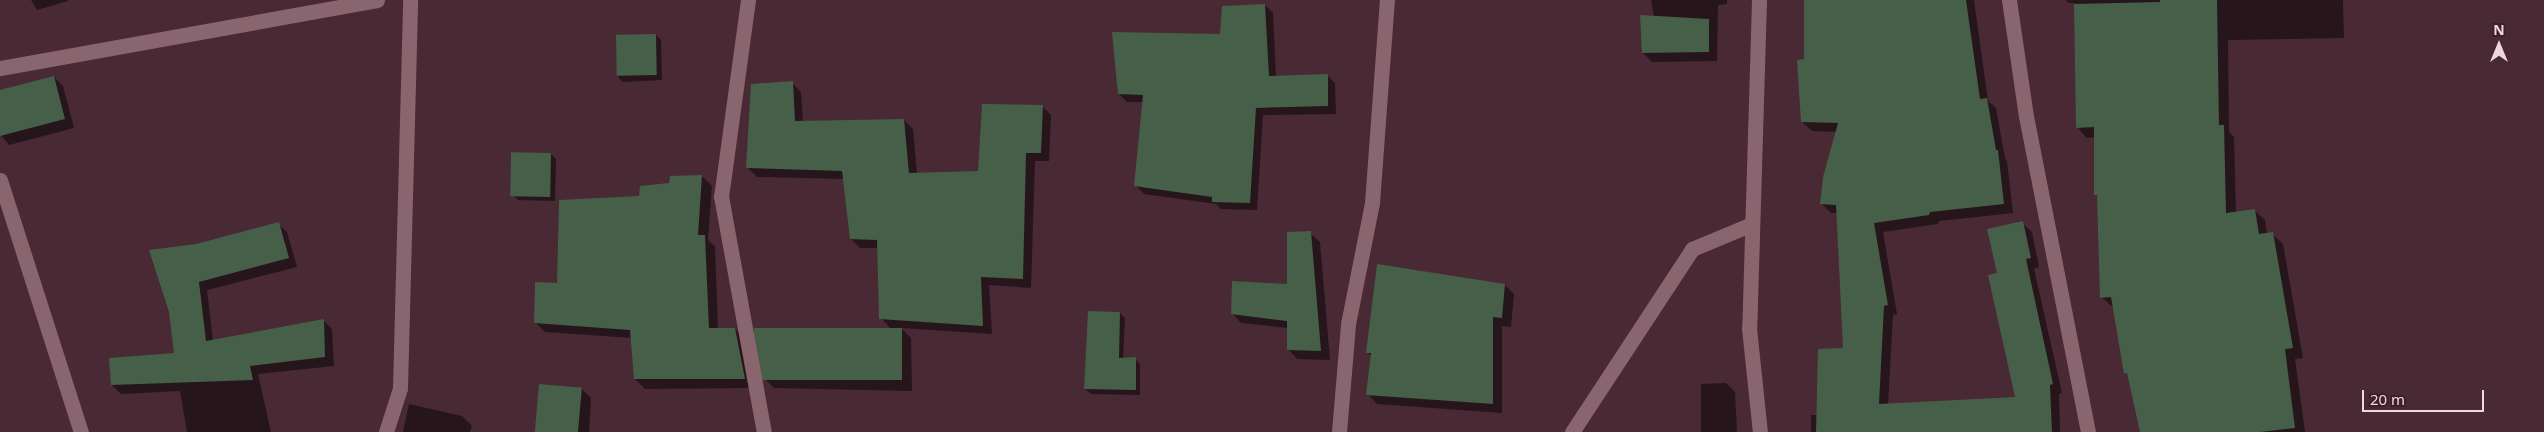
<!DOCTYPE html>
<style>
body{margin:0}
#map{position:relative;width:2544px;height:432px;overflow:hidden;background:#482934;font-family:"Noto Sans",sans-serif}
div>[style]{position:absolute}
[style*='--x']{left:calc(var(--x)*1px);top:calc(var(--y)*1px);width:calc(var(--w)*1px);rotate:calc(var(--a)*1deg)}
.shadow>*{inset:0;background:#0007}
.building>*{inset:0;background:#465f48;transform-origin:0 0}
.minor>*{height:15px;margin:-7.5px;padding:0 7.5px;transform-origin:7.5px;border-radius:7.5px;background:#896570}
span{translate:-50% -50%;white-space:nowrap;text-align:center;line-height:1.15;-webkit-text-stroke:4px #3d1f2a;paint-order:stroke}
.north{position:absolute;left:2474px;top:20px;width:50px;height:50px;-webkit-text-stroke:4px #3d1f2a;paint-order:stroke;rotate:0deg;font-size:14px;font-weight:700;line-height:20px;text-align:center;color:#ecd8dd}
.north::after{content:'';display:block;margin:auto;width:18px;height:22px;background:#ecd8dd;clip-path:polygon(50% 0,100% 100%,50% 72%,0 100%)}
.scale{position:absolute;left:2362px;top:390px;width:122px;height:22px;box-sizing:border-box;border:2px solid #ecd8dd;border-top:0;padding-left:6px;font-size:15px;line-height:18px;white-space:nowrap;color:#ecd8dd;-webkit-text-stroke:4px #3d1f2a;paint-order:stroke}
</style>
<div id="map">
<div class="shadow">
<div style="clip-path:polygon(31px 0,68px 0,68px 1px,37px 10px)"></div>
<div style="clip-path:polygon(1651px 0,1727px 0,1727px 4px,1718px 5px,1717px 61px,1652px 62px,1643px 53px,1654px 17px)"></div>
<div style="clip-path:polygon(1805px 0,1974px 0,1988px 101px,1996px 108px,2005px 158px,2007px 161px,2013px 213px,1939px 221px,1938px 224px,1883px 232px,1897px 314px,1893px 315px,1888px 405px,2016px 399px,1998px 274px,2022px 223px,2032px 232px,2039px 267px,2034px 269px,2062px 393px,2059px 394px,2060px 432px,1811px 432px,1811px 415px,1818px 415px,1844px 349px,1837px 213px,1831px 213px,1821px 203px,1837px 132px,1812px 131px,1802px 122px,1806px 60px)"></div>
<div style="clip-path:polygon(2066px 0,2343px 0,2344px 38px,2228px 40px,2229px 132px,2234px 137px,2236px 213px,2254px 210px,2265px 220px,2267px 234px,2272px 234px,2283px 244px,2303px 358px,2295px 359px,2305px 432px,2141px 432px,2129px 376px,2126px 373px,2114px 308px,2101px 297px,2098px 197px,2096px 194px,2096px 137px,2087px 138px,2077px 127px,2075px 3px,2069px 3px)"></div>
<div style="clip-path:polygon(1265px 5px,1273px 13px,1276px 77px,1327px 75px,1335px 83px,1336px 114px,1263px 115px,1257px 210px,1221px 209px,1216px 204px,1144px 194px,1136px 186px,1144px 102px,1127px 102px,1119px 94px,1221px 36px)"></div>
<div style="clip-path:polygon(656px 35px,661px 40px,662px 80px,623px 82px,618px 77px)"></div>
<div style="clip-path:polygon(54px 77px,63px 86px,74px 128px,9px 145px,0 134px,0 92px)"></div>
<div style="clip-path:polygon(792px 83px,801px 92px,803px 122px,904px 120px,913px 129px,917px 174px,979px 172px,1042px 106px,1051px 115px,1049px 161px,1035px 161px,1031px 288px,989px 285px,992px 334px,901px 328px,911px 338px,912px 391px,774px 388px,765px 379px,891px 329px,881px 318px,878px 248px,860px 248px,851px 239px,844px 179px,757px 177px,748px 168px)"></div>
<div style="clip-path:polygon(551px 154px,556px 159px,555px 201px,518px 200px,513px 195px)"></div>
<div style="clip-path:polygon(702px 176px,712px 186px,708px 240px,715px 246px,718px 329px,735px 329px,745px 339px,754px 388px,645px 389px,635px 379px,632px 338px,545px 332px,535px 322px,558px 284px,640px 197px,670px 184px,671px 177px)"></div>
<div style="clip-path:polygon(278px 224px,287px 232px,297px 267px,207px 290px,213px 341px,324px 321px,332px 329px,334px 366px,258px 374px,271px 432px,187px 432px,180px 391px,121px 394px,112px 385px,175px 354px,196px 246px)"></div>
<div style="clip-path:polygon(1310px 233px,1320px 242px,1330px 360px,1297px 359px,1288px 349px,1288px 328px,1241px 323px,1232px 313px,1288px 285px)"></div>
<div style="clip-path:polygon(1505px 285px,1514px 294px,1511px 327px,1502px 326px,1502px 413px,1377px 404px,1368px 394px,1372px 357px,1367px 352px)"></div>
<div style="clip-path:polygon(1120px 313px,1125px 318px,1123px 359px,1135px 359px,1140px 364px,1140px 395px,1091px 394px,1085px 389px)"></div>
<div style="clip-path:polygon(1726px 383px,1735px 392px,1737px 432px,1701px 432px,1701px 384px)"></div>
<div style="clip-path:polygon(582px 389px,591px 398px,589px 432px,537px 432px)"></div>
<div style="clip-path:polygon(409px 404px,462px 416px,472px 426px,470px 432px,403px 432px)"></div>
</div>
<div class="building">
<div style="clip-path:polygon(1804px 0,1966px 0,1980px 99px,1987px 98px,1996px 150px,1998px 150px,2004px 204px,1930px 212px,1929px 215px,1874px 223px,1888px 305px,1884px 306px,1879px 404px,2015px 397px,1988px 275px,1997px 273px,1987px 229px,2023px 221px,2031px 258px,2026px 259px,2053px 384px,2050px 385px,2052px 432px,1816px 432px,1818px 349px,1843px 348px,1836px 205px,1820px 204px,1823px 177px,1838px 123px,1801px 122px,1797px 60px,1804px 59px)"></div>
<div style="clip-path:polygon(2160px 0,2217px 0,2219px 125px,2224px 125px,2226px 213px,2255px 209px,2259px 234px,2273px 232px,2293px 348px,2285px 349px,2295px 428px,2260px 432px,2140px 432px,2127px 373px,2124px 374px,2111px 297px,2100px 298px,2097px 195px,2094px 195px,2094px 127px,2076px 128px,2074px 4px,2160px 2px)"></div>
<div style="clip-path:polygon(1265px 4px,1269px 76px,1328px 74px,1328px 106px,1256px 108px,1250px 203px,1212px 202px,1212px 197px,1134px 186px,1143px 95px,1118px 94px,1112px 32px,1220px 34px,1222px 6px)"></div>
<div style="clip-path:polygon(1640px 15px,1709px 19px,1709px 52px,1642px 53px)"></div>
<div style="left:656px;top:34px;width:41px;height:40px;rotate:89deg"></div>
<div style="clip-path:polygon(54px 76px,65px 119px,0 136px,0 90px)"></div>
<div style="clip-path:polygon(793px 81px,795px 121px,904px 119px,909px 173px,978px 171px,982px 104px,1043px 105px,1041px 153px,1026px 153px,1023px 279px,981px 277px,983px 326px,879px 319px,877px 240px,850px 239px,842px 171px,746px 168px,751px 84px)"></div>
<div style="left:551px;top:153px;width:44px;height:40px;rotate:91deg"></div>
<div style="clip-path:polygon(702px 175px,698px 235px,705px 235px,709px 328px,735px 328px,745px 379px,634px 379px,630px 330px,534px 323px,535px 282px,557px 283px,559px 200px,639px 196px,640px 186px,669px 183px,670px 176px)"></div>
<div style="clip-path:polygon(279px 222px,289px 258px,199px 282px,206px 341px,324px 319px,325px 357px,250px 366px,253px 380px,111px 385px,109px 358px,174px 353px,169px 312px,149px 250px,196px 244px)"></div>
<div style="clip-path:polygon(1311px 231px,1321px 351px,1287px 350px,1287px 321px,1231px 314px,1232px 281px,1287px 284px,1287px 232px)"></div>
<div style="clip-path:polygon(1377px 264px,1505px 284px,1502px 318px,1493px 317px,1493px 404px,1366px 395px,1371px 353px,1366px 353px)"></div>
<div style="clip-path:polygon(1088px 311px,1120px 312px,1119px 358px,1136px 357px,1136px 390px,1084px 389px)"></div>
<div style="left:754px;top:328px;width:148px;height:52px"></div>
<div style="left:539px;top:384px;width:43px;height:48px;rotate:5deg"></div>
</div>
<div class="minor">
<div style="--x:748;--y:0;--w:198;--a:97.8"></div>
<div style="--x:721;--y:196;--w:240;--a:79.7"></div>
<div style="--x:1759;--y:0;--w:328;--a:91.7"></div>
<div style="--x:1749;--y:328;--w:105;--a:84"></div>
<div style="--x:2009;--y:0;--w:117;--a:81.7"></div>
<div style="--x:2026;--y:116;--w:322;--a:78.9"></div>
<div style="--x:0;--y:68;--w:383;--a:-10.2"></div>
<div style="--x:0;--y:180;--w:265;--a:72.2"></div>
<div style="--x:386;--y:432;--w:46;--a:-72.3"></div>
<div style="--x:400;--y:388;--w:388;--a:-88.5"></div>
<div style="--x:1339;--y:432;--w:108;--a:-85.2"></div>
<div style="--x:1348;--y:324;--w:123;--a:-78.8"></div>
<div style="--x:1372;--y:203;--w:204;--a:-85.8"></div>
<div style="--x:1572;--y:432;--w:219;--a:-56.7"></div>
<div style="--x:1692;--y:249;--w:65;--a:-22.6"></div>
</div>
<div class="north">N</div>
<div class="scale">20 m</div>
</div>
